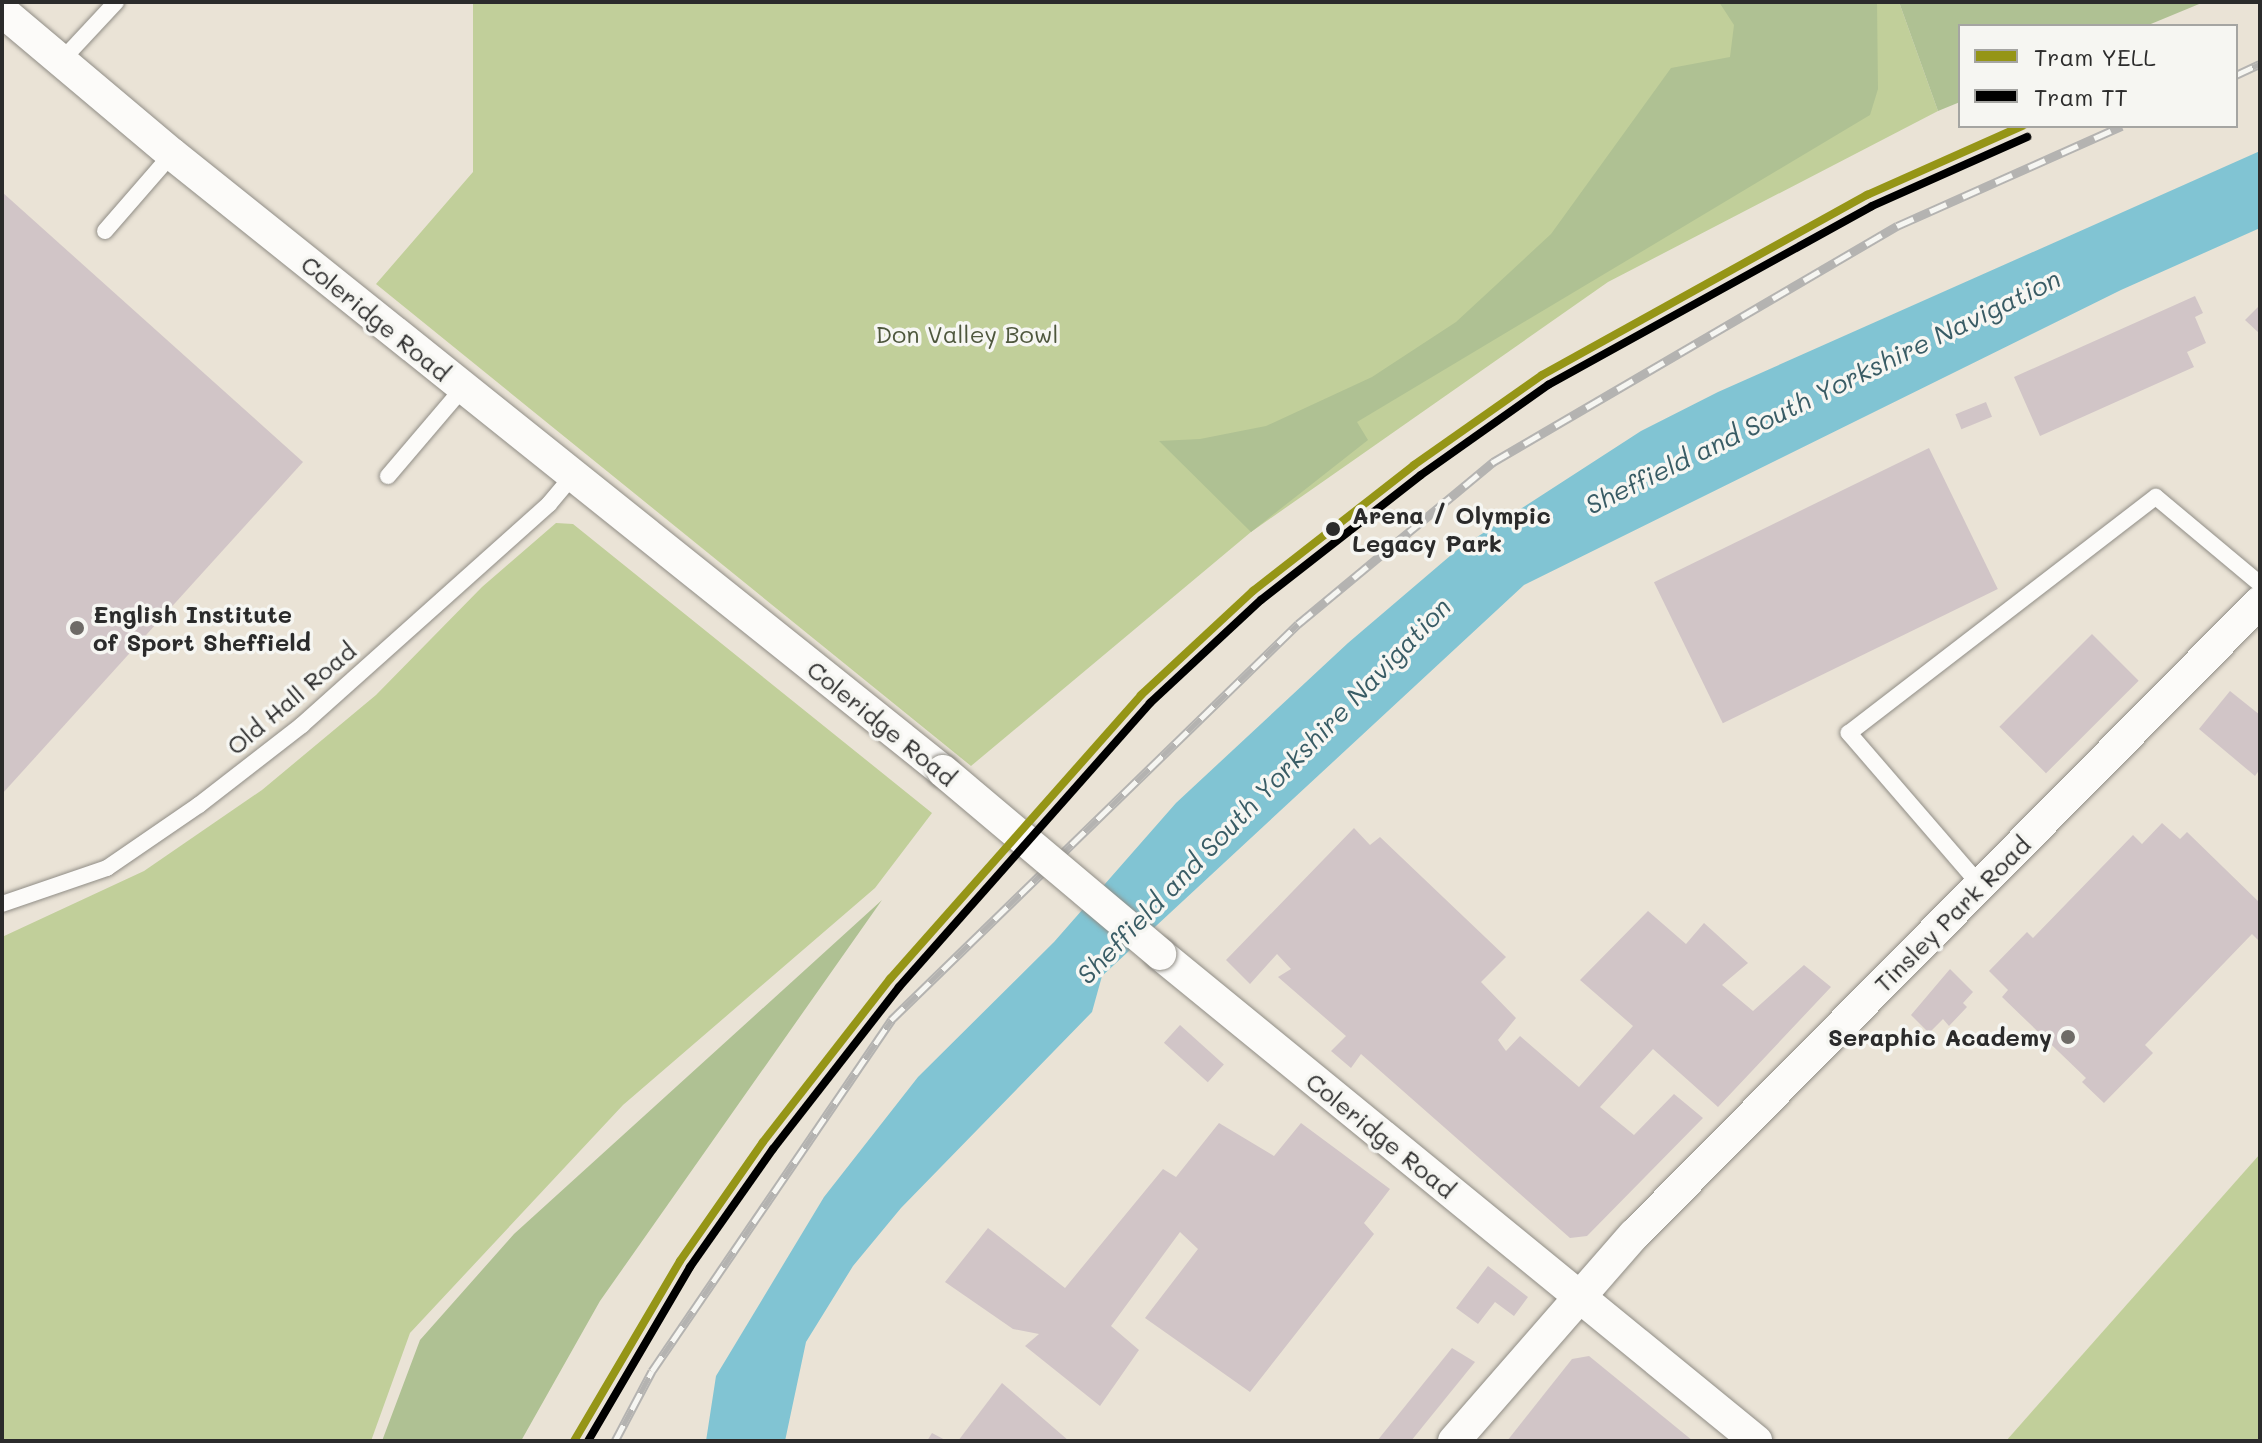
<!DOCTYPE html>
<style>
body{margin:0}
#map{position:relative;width:2262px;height:1443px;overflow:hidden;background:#eae3d6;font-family:Mali,sans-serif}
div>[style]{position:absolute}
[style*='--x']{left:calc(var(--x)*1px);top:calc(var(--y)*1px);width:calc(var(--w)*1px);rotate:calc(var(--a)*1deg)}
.green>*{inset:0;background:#c1cf9a}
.forest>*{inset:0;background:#afc193}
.water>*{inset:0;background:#81c4d3}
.building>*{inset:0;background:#d1c5c7;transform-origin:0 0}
.roads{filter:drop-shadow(0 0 2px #908d86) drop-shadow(0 0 2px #908d86)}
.lane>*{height:16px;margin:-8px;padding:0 8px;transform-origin:8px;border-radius:8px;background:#fcfbf9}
.street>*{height:32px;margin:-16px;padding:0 16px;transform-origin:16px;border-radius:16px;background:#fcfbf9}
.rail>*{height:9px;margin-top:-4.5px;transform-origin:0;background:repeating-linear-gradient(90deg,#f6f6f2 0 18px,#b4b3b1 0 36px);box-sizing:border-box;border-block:2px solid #b4b3b1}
.bridges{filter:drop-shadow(0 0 2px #908d86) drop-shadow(0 0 2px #908d86)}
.street-bridge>*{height:32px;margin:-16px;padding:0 16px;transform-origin:16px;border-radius:16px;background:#fcfbf9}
.tram-1>*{height:8px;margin:-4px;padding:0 4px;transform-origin:4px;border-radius:4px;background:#959516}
.tram-2>*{height:8px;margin:-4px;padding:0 4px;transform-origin:4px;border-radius:4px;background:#000}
.dots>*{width:22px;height:22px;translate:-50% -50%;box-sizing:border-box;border:4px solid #f6f6f2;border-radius:50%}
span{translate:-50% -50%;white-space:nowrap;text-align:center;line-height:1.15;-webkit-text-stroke:7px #f6f6f2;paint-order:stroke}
.street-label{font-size:24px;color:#2b2b2b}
.park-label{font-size:24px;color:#4e573d}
.stop-label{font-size:24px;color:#2b2b2b;font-weight:700}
.left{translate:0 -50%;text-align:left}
.poi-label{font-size:24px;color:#2b2b2b;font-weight:700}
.right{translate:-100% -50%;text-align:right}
.water-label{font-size:26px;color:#395c65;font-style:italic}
.frame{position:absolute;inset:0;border:4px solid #2b2b2b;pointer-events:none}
.legend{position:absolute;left:1958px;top:24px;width:280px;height:104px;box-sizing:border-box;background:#f6f6f2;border:2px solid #a5a5a2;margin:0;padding:10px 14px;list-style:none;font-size:24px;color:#2b2b2b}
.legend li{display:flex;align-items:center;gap:16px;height:40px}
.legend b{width:40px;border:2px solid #a5a5a2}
</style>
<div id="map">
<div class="green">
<div style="clip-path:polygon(473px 2px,1899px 2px,1938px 111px,1608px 282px,1251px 532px,971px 766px,376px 284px,473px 172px)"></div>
<div style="clip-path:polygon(556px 523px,573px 524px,932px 813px,875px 888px,623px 1105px,410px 1333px,371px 1441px,2px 1441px,2px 937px,144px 871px,262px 790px,376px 695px,482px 587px)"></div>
<div style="clip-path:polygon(2260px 1154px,2260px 1441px,2006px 1441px)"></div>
</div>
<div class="forest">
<div style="clip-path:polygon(1719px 2px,1877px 2px,1878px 89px,1870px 115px,1357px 422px,1368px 440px,1251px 532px,1159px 441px,1200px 439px,1266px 426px,1372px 377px,1456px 322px,1551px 234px,1671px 68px,1730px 57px,1734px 25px)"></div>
<div style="clip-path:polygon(1899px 2px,2204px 2px,2146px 26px,1960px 26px,1960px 102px,1938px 111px)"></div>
<div style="clip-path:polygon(882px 900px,600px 1301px,521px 1441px,382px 1441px,420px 1340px,514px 1234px)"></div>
</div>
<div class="water">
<div style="clip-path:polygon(2260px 151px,2260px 228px,2121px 290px,1524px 585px,1102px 976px,1092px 1012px,901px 1208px,853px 1266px,806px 1342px,785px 1441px,706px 1441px,716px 1376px,824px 1197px,918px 1077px,1054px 942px,1176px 803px,1348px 643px,1457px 550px,1641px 431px,1718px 392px)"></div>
</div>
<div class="building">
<div style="clip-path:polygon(2px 192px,303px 462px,2px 794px)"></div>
<div style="clip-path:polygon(2195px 296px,2203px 313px,2195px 317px,2206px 343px,2187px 352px,2194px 367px,2040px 436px,2014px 377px)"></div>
<div style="clip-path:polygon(2260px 305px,2260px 334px,2245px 320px)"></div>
<div style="left:1986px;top:402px;width:16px;height:33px;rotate:68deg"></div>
<div style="left:1929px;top:448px;width:157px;height:306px;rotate:64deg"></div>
<div style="left:2092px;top:634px;width:66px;height:131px;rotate:45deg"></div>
<div style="clip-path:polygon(2230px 691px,2260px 715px,2260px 769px,2255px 776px,2199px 729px)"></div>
<div style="clip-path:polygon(2162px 823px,2180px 839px,2187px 832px,2260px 903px,2260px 942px,2252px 934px,2145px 1045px,2153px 1053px,2104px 1103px,2082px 1082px,2086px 1078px,2002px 997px,2008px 990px,1989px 971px,2027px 932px,2033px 938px,2133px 835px,2142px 844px)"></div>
<div style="clip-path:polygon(1354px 828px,1370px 845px,1380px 837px,1506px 957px,1481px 982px,1516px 1018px,1498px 1040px,1506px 1051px,1520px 1036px,1579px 1087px,1633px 1026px,1580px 980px,1648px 911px,1686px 944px,1704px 923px,1748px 963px,1722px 985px,1753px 1011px,1804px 965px,1831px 987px,1718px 1107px,1653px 1049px,1600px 1107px,1634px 1135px,1674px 1094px,1703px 1118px,1587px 1236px,1570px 1238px,1361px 1054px,1351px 1068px,1331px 1051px,1346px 1036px,1278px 977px,1291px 969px,1277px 954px,1250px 984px,1226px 960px)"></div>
<div style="clip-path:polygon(1950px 969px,1973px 992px,1963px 1003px,1967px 1007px,1949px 1026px,1943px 1019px,1929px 1033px,1911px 1015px)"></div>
<div style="left:1180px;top:1025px;width:59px;height:24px;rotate:42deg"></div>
<div style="clip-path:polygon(1219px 1123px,1274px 1156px,1301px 1123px,1390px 1189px,1364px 1223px,1374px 1234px,1250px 1392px,1145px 1318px,1198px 1249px,1180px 1232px,1111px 1326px,1139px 1350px,1100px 1406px,1025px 1346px,1039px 1334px,1013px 1329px,945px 1282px,988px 1228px,1065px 1288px,1163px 1169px,1176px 1177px)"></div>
<div style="clip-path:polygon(1488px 1266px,1528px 1297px,1514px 1316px,1495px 1302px,1478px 1324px,1456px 1308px)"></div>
<div style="clip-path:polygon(1452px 1348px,1475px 1362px,1411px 1441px,1377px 1441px)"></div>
<div style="clip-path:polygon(1589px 1356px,1693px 1441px,1507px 1441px,1572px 1359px)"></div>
<div style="clip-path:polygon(1002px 1383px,1069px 1441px,958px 1441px)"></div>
<div style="clip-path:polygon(932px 1433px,947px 1441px,927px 1441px)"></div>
</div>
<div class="roads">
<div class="lane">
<div style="--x:62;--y:60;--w:79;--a:-47"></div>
<div style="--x:105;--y:231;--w:102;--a:-49"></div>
<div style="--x:388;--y:476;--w:116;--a:-49.6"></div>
<div style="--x:1980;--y:885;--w:201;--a:-130.8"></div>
<div style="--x:1849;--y:733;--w:387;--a:-37.6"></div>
<div style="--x:2156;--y:497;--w:136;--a:39.9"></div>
<div style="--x:2;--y:904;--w:111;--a:-18.9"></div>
<div style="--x:107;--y:868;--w:112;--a:-34.4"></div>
<div style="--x:199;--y:805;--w:130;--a:-37.8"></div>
<div style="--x:302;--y:725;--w:331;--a:-41.8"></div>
<div style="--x:549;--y:504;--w:39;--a:-50"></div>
</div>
<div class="street">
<div style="--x:2;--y:11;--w:222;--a:40.1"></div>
<div style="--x:172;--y:154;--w:987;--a:38.67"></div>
<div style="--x:1160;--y:954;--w:770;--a:39.25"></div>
<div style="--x:1454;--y:1441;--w:274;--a:-48.9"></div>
<div style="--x:1634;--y:1235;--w:890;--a:-45.32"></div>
</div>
</div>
<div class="rail">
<div style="--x:2236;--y:75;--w:26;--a:-25"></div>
<div style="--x:615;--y:1441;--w:79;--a:-62.1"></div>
<div style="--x:652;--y:1371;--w:425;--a:-55.7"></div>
<div style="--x:891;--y:1020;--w:568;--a:-44.22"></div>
<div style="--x:1298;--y:624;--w:254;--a:-39.7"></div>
<div style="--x:1493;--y:462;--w:468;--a:-30.3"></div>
<div style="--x:1897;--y:226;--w:246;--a:-24"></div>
</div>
<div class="bridges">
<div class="street-bridge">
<div style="--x:943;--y:771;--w:284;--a:40.1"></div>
</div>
</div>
<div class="tram-1">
<div style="--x:574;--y:1441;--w:209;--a:-59.5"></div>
<div style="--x:680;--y:1261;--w:145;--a:-55.1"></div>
<div style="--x:763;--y:1142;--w:207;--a:-52.1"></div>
<div style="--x:890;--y:979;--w:379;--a:-48.5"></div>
<div style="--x:1141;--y:695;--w:153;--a:-42.9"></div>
<div style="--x:1253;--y:591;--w:204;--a:-38"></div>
<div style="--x:1414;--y:465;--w:156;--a:-35.1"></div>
<div style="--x:1542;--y:375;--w:372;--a:-29"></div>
<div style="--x:1867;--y:195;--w:170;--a:-24"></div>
</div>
<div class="tram-2">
<div style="--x:588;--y:1441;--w:202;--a:-59.6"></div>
<div style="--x:690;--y:1267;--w:144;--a:-54.9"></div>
<div style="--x:773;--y:1149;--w:205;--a:-52.1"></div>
<div style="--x:899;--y:987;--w:379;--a:-48.5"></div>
<div style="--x:1150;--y:703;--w:151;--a:-42.9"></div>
<div style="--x:1261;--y:600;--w:203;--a:-38"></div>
<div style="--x:1421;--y:475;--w:156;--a:-35.3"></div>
<div style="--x:1548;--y:385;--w:370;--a:-28.9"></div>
<div style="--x:1872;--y:206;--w:170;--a:-24"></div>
</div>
<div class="dots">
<div style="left:1333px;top:529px;background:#2b2b2b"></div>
<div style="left:77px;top:628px;background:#6e6b67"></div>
<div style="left:2068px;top:1037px;background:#6e6b67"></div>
</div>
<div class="street-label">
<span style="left:376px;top:318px;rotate:39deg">Coleridge Road</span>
<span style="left:291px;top:698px;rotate:-40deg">Old Hall Road</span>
<span style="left:882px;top:723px;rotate:39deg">Coleridge Road</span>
<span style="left:1952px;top:914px;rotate:-45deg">Tinsley Park Road</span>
<span style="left:1381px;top:1135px;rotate:39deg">Coleridge Road</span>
</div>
<div class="park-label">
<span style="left:967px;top:334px">Don Valley Bowl</span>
</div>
<div class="stop-label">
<span class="left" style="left:1352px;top:529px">Arena / Olympic<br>Legacy Park</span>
</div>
<div class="poi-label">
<span class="left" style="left:93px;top:628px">English Institute<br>of Sport Sheffield</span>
<span class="right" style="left:2052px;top:1037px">Seraphic Academy</span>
</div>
<div class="water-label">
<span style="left:1823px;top:392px;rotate:-26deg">Sheffield and South Yorkshire Navigation</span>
<span style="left:1264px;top:791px;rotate:-46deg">Sheffield and South Yorkshire Navigation</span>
</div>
<div class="frame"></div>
<ul class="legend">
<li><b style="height:10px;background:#959516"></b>Tram YELL</li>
<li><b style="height:10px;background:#000"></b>Tram TT</li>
</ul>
</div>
